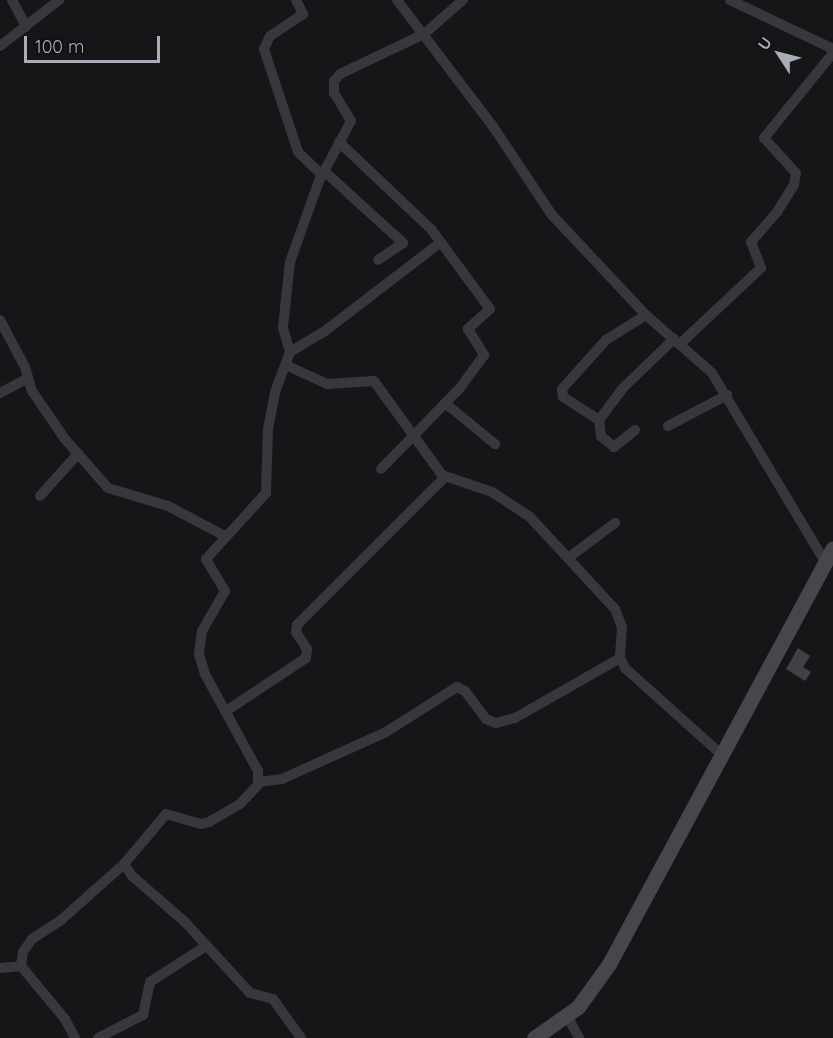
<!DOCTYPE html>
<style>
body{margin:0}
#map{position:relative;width:833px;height:1038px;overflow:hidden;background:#161618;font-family:Quicksand,sans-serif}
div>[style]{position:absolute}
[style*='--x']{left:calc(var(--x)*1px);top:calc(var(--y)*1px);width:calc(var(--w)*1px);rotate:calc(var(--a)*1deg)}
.building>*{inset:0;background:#404145}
.street>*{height:10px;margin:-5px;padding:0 5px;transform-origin:5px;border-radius:5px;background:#37383d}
.secondary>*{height:15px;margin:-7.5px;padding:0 7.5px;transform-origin:7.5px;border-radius:7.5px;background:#45474d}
span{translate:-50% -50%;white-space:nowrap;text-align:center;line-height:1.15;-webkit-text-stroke:4.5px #111113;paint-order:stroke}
.north{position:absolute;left:749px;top:24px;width:60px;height:60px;-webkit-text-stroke:4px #111113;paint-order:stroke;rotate:306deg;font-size:16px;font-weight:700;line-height:24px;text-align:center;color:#a8adb8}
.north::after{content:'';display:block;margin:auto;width:21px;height:27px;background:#a8adb8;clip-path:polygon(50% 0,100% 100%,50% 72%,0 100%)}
.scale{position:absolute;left:24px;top:36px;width:136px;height:27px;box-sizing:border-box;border:3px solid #a8adb8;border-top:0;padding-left:8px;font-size:18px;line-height:21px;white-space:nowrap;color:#a8adb8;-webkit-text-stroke:4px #111113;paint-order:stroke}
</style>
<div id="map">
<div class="building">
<div style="clip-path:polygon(798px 648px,810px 656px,803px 667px,811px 672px,805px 681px,786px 669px)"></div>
</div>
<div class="street">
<div style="--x:12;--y:0;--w:30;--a:62"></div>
<div style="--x:296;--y:0;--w:16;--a:63"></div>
<div style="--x:303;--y:14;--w:40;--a:146"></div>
<div style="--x:270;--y:36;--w:14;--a:115"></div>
<div style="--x:264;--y:49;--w:108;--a:71.7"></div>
<div style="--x:298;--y:152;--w:33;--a:44"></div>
<div style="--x:397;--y:0;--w:157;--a:52.8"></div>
<div style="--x:492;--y:125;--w:108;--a:56.3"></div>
<div style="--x:552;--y:215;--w:137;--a:46.8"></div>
<div style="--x:646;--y:315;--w:88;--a:41.3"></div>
<div style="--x:712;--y:373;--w:220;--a:59.1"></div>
<div style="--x:730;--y:0;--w:114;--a:25.4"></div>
<div style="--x:0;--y:46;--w:75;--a:-37.9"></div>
<div style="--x:339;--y:142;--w:127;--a:43.4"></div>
<div style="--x:431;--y:229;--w:99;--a:53.6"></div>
<div style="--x:490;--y:309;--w:30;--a:138"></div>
<div style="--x:468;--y:329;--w:31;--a:58"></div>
<div style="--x:484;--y:355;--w:41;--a:126"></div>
<div style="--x:460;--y:388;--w:113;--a:134.3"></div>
<div style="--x:324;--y:171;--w:107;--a:42.3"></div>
<div style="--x:403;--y:243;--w:30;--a:146"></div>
<div style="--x:0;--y:320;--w:53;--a:62"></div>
<div style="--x:25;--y:367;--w:25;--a:74"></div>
<div style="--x:32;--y:391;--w:58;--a:55.5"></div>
<div style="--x:65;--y:439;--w:65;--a:48.7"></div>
<div style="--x:108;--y:488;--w:63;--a:16.7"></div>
<div style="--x:168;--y:506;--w:64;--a:27.8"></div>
<div style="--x:681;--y:343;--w:110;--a:-43.2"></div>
<div style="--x:761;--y:268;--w:28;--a:-111"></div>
<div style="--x:751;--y:242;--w:40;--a:-49"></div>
<div style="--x:777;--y:212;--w:32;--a:-58"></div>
<div style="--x:794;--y:185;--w:12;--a:-81"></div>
<div style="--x:796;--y:173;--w:47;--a:-132.4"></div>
<div style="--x:764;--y:138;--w:109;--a:-50.9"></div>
<div style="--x:290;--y:352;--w:41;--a:-31"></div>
<div style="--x:325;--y:331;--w:146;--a:-37.5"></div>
<div style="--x:288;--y:366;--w:43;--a:24.8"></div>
<div style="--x:327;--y:384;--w:47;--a:-3.7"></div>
<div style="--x:374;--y:381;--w:116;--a:54.1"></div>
<div style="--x:442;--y:475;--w:53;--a:18.8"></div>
<div style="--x:492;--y:492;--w:45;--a:33.3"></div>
<div style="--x:530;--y:517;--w:125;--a:47.3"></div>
<div style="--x:615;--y:609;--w:19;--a:69"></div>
<div style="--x:622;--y:627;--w:31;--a:94"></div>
<div style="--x:620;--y:658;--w:11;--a:63"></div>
<div style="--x:625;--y:668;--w:130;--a:41.9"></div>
<div style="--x:0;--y:393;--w:30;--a:-28"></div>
<div style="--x:445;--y:403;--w:65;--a:39.4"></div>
<div style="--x:599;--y:420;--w:43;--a:-147.4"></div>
<div style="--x:563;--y:397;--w:8;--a:-97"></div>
<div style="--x:562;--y:389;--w:66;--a:-48.1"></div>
<div style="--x:606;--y:340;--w:47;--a:-32"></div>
<div style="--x:668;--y:426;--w:67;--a:-27.7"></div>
<div style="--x:635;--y:430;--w:27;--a:141"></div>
<div style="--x:614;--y:447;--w:17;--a:-140"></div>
<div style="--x:601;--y:436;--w:16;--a:-97"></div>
<div style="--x:599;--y:420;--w:40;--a:-53"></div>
<div style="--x:623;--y:388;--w:71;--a:-43.9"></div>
<div style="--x:40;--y:496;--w:57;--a:-47.9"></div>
<div style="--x:568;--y:558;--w:59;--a:-36.7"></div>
<div style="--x:226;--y:711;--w:96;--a:-33.5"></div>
<div style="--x:306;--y:658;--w:9;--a:-84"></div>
<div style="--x:307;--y:649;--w:20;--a:-123"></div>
<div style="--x:296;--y:632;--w:7;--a:-82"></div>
<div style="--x:297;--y:625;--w:209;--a:-45"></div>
<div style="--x:260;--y:782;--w:22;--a:-8"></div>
<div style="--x:282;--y:779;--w:114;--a:-24.3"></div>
<div style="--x:386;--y:732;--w:84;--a:-32.4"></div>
<div style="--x:457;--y:687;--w:9;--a:27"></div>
<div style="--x:465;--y:691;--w:35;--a:53"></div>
<div style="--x:486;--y:719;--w:11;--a:22"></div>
<div style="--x:496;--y:723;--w:20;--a:-15"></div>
<div style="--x:515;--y:718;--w:121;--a:-29.7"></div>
<div style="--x:21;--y:966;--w:69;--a:50.3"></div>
<div style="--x:65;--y:1019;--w:21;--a:62"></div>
<div style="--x:0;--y:968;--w:21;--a:-5"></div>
<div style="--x:21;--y:966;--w:14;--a:-82"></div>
<div style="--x:23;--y:952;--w:16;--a:-55"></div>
<div style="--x:32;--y:939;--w:35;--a:-33"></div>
<div style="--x:61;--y:920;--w:84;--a:-41.6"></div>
<div style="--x:567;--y:1016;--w:25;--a:61"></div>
<div style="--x:98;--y:1038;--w:51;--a:-27.1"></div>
<div style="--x:143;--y:1015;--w:34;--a:-78"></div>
<div style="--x:150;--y:982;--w:67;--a:-32.7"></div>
<div style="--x:301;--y:1038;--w:48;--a:-125.7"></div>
<div style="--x:273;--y:999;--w:24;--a:-165"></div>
<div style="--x:250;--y:993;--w:96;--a:-132.5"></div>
<div style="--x:185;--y:922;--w:70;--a:-139"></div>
<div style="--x:132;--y:876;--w:14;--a:-124"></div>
<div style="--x:124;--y:864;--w:65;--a:-50"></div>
<div style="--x:166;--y:814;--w:36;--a:16"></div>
<div style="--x:201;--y:824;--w:8;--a:-14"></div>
<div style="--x:209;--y:822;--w:36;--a:-30"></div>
<div style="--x:240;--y:804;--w:26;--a:-47"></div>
<div style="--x:258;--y:785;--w:14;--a:-90"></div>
<div style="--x:258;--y:771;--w:111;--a:-118.7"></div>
<div style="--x:205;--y:674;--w:21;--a:-107"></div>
<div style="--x:199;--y:654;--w:23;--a:-83"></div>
<div style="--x:202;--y:631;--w:46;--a:-60.1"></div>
<div style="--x:225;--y:591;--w:37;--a:-121"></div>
<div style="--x:206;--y:559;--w:89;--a:-47.7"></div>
<div style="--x:266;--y:493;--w:64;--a:-88.2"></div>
<div style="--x:268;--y:429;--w:38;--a:-79"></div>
<div style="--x:275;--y:392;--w:43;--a:-69.4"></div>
<div style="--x:290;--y:352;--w:26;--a:-106"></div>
<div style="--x:283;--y:327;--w:65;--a:-83.9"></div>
<div style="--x:290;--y:262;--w:86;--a:-70.3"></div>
<div style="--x:319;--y:181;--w:68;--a:-61.9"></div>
<div style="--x:351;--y:121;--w:33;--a:-121"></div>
<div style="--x:334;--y:93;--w:12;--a:-90"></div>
<div style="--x:334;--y:81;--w:9;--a:-49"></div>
<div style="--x:340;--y:74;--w:93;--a:-25.5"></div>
<div style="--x:424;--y:34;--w:52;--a:-41.1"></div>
</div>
<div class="secondary">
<div style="--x:534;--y:1038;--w:54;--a:-35.2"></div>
<div style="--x:578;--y:1007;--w:53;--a:-54.2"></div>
<div style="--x:609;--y:964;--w:472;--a:-61.7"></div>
</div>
<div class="north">U</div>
<div class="scale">100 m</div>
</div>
